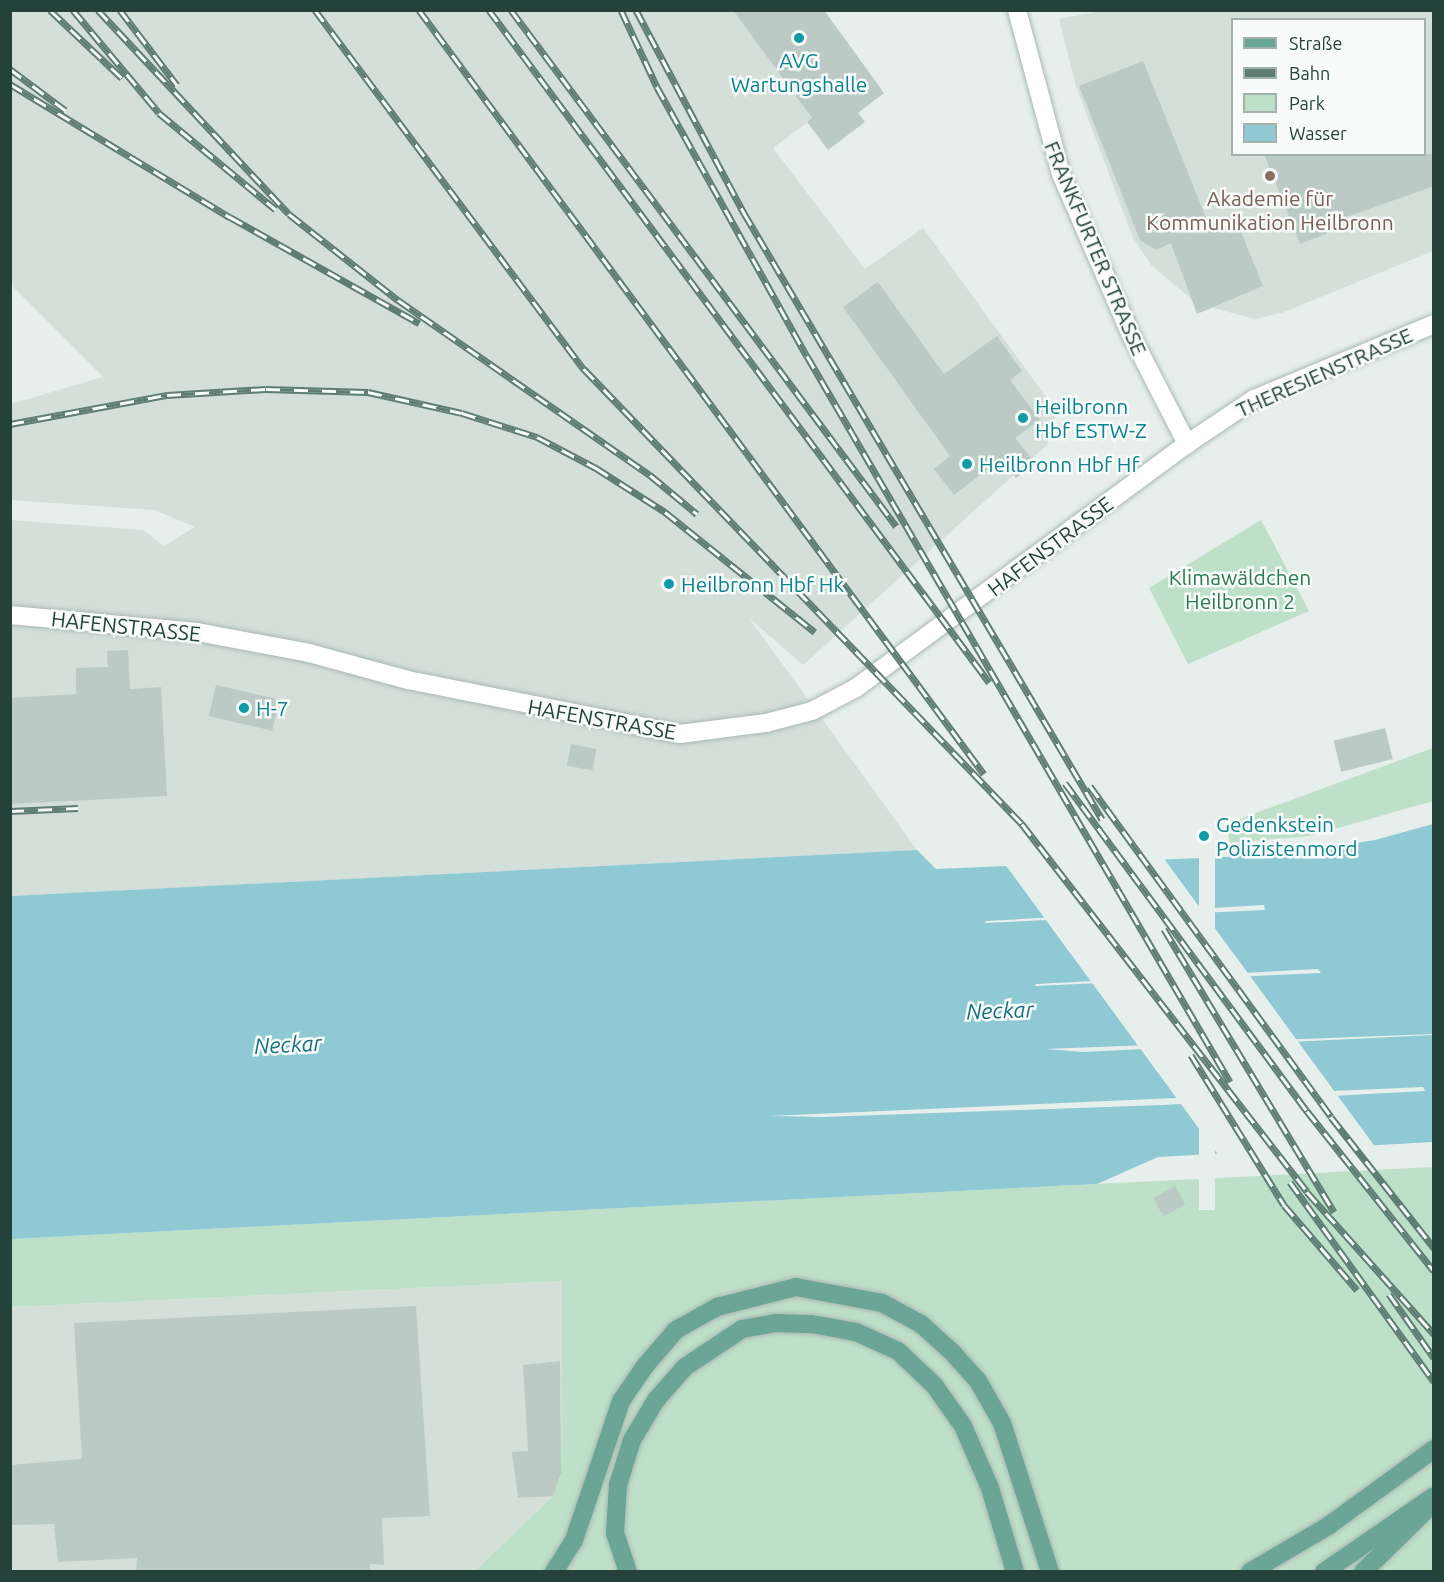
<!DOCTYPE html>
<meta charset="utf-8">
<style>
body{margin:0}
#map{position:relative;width:1444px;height:1582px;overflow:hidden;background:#e6efeb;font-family:Ubuntu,sans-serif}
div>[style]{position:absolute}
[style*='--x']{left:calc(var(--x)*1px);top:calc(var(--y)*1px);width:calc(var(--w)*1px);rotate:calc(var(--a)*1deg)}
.built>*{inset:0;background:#d4dfda}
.green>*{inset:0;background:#bfe0c8}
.water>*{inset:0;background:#8ec9d4}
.pier>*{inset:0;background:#e6efeb;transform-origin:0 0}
.building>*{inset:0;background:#bbcac4;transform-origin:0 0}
.roads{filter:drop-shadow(0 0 2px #a8b8b2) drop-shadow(0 0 2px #a8b8b2)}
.minor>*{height:18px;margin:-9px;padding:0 9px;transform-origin:9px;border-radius:9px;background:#fff}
.secondary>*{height:18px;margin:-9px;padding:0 9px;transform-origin:9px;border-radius:9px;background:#fff}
.primary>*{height:18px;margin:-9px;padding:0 9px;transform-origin:9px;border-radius:9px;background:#6aa596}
.rail>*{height:7px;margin-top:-3.5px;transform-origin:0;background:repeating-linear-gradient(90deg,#f7fbf9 0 14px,#5f7d75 0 28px);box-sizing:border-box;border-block:2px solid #5f7d75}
.dots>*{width:16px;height:16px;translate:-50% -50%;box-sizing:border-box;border:3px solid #f7fbf9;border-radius:50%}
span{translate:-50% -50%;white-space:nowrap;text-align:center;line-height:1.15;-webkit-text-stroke:5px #f7fbf9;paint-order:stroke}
.culture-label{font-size:21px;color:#0d838f}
.left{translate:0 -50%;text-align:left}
.education-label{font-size:21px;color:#785e54}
.street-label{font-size:21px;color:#24423a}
.park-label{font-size:21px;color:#2d7a4b}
.water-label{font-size:22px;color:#1c6f80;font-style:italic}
.frame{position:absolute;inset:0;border:12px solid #24423a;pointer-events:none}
.legend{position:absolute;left:1231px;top:18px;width:195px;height:138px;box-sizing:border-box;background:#f7fbf9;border:2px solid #a3b1ad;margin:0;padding:8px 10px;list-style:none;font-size:18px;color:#24423a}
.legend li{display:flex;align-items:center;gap:12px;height:30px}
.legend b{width:30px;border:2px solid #a3b1ad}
</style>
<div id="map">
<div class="built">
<div style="clip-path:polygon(evenodd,1106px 10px,1433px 11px,1433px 251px,1282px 313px,1254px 319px,1196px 303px,1151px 265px,1133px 238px,1076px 86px,1059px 19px,1106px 10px,1232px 20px,1424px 20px,1424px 154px,1232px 154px,1232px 20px)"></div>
<div style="clip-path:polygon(11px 11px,740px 11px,817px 115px,773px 148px,865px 269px,923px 228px,1057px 412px,1047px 445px,803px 665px,749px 618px,917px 850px,11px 896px,10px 520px,143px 530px,164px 546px,195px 527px,154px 510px,11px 500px,11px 404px,103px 377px,11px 285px)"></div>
<div style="clip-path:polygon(562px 1281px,561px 1474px,553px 1496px,475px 1571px,11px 1571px,10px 1307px)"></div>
</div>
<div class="green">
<div style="clip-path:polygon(1261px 520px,1309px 611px,1188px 664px,1149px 588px)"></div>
<div style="clip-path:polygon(1433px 748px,1433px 801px,1310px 836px,1230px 843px,1226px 824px)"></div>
<div style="clip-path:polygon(1433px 1167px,1433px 1571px,475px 1571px,553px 1496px,561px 1475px,562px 1281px,11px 1307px,11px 1239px)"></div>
</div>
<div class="water">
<div style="clip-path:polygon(evenodd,1433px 824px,1433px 1034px,1046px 1049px,1083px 1052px,1433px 1035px,1433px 1142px,1158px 1157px,1097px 1184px,11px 1239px,11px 896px,917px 850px,936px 869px,1225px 857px,1298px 852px,1375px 840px,1433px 824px,1264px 905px,1265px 910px,985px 923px,986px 921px,1264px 905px,1433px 824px,1318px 969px,1321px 973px,1035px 986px,1036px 984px,1318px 969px,1433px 824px,1423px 1087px,1425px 1091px,1163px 1105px,823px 1117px,769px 1116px,1423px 1087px)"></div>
</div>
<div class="pier">
<div style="left:1199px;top:855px;width:16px;height:355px"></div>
<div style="clip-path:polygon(1162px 856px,1376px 1148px,1219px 1156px,1004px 863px)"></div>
</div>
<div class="building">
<div style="clip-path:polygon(733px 10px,824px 10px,884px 93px,858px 113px,865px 122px,828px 150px,807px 122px,812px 118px)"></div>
<div style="clip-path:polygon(1143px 61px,1209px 225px,1234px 215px,1263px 286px,1197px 314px,1171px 243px,1156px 250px,1140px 240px,1079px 86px)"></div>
<div style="clip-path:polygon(1264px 154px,1434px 154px,1434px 186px,1338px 220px,1341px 228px,1300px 244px)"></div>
<div style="clip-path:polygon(878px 282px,944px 374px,997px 336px,1022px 371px,1010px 380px,1040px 420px,1015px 438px,1035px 463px,1016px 478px,1001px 459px,954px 495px,934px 469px,950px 456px,843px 307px)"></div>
<div style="clip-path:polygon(128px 650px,130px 689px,161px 687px,167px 796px,10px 804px,10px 698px,76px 694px,76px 668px,108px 667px,107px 651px)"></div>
<div style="left:216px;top:685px;width:65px;height:32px;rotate:13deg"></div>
<div style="left:1385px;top:728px;width:32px;height:53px;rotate:76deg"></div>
<div style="left:571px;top:744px;width:26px;height:22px;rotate:11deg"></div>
<div style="left:1175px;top:1186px;width:21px;height:25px;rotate:61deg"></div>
<div style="clip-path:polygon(416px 1306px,430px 1516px,382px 1518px,384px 1565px,370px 1564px,370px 1572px,136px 1572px,137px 1558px,58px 1562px,54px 1524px,10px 1525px,10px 1465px,82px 1459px,74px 1323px)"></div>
<div style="clip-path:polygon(560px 1361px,561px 1474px,553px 1496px,518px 1498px,512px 1452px,528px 1451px,523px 1365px)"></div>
</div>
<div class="roads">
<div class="minor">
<div style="--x:1017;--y:10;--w:170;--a:75"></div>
<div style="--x:1061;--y:174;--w:176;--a:66.5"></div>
<div style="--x:1131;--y:335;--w:123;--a:62.8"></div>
</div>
<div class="secondary">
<div style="--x:10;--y:615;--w:188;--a:5.2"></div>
<div style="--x:197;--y:632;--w:114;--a:10.6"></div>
<div style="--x:309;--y:653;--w:103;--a:15.3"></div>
<div style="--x:408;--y:680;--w:277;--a:11.2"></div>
<div style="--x:680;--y:734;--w:87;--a:-7.3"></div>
<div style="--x:766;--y:723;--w:48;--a:-14.6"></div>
<div style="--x:812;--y:711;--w:50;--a:-27.6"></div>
<div style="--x:856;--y:688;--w:411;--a:-36.4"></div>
<div style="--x:1187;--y:444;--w:81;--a:-33.9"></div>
<div style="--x:1254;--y:399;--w:195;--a:-22.6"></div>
</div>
<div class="primary">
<div style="--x:554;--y:1572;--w:38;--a:-58"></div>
<div style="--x:574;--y:1540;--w:147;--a:-71.3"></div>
<div style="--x:621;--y:1401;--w:42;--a:-55.6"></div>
<div style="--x:645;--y:1366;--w:48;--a:-49.3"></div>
<div style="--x:676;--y:1330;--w:47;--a:-29.3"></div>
<div style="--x:717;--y:1307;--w:81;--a:-14.2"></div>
<div style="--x:796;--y:1287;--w:87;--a:10.5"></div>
<div style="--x:882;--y:1303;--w:44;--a:28.3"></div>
<div style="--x:921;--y:1324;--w:42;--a:42.1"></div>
<div style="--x:952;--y:1352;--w:39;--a:48"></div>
<div style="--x:978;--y:1381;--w:48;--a:60.3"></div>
<div style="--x:1002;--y:1423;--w:157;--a:72.1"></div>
<div style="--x:628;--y:1572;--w:41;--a:-108.4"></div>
<div style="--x:615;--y:1533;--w:48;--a:-86.4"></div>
<div style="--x:618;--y:1485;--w:47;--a:-72.7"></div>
<div style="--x:632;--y:1440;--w:47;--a:-59"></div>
<div style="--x:656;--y:1400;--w:44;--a:-48.7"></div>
<div style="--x:685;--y:1367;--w:69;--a:-33.7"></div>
<div style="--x:742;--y:1329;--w:35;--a:-10"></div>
<div style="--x:776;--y:1323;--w:36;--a:2"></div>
<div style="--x:812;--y:1324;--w:45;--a:10.3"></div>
<div style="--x:856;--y:1332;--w:46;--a:24.3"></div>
<div style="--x:898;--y:1351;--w:50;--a:43.4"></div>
<div style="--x:934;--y:1385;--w:50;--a:54.7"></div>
<div style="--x:963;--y:1426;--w:68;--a:66.5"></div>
<div style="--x:990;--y:1488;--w:88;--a:73.4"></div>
<div style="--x:1250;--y:1572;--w:91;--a:-30.5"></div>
<div style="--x:1328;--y:1526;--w:131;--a:-36"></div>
<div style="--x:1324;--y:1572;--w:134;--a:-34.6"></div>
<div style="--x:1363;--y:1572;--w:86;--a:-44.5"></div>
</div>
</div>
<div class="rail">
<div style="--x:50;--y:10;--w:99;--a:43.4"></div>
<div style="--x:73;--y:10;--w:134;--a:50.1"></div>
<div style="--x:159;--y:113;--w:151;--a:39.6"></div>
<div style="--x:98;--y:10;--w:279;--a:46.9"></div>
<div style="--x:289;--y:214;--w:139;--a:38.3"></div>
<div style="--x:398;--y:300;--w:307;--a:34.8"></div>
<div style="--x:650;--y:475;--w:61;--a:39.7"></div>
<div style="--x:120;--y:10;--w:94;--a:52.8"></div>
<div style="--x:315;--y:10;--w:449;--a:53.2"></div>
<div style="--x:584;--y:369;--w:632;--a:46.09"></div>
<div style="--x:1022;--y:824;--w:465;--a:52.2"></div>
<div style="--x:1307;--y:1192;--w:191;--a:48.2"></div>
<div style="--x:419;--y:10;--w:950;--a:53.52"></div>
<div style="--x:489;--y:10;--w:838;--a:53.35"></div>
<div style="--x:511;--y:10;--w:644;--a:53.27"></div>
<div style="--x:621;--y:10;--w:85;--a:64.9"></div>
<div style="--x:657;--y:87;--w:308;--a:60.9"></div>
<div style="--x:807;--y:356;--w:840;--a:59.77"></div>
<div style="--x:636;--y:10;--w:230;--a:62"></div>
<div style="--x:744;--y:213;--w:704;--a:59.43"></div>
<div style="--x:10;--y:69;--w:69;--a:36.7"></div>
<div style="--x:10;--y:84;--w:257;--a:31.2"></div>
<div style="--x:230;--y:217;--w:217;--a:29.3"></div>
<div style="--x:10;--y:424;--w:160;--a:-10.5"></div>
<div style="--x:167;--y:395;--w:99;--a:-3.5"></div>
<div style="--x:266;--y:389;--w:102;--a:1.7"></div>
<div style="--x:368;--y:392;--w:96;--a:12.6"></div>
<div style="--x:462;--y:413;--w:79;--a:17.7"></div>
<div style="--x:537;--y:437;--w:67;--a:27.7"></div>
<div style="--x:596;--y:468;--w:82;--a:32.5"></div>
<div style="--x:665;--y:512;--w:192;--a:38.7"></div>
<div style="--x:1065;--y:783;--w:408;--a:53.6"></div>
<div style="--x:1307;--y:1111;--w:204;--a:51.6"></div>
<div style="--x:1090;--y:786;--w:409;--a:53.9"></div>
<div style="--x:1331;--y:1117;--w:167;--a:51.8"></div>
<div style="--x:10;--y:811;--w:68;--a:-2.5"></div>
<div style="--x:1164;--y:929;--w:330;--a:59"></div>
<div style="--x:1191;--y:1055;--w:176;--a:58.2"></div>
<div style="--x:1284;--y:1205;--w:112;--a:49.3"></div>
<div style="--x:1290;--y:1182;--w:246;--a:54.2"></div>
<div style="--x:1389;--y:1294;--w:78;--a:54.9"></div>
</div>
<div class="dots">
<div style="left:799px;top:38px;background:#0f9aa8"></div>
<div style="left:1270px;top:176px;background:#8d6e63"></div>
<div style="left:1023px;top:418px;background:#0f9aa8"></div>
<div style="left:967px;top:464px;background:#0f9aa8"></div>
<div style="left:669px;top:584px;background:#0f9aa8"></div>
<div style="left:244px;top:708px;background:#0f9aa8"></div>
<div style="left:1204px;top:836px;background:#0f9aa8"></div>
</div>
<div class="culture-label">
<span style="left:799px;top:72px">AVG<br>Wartungshalle</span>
<span class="left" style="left:1035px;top:418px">Heilbronn<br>Hbf ESTW-Z</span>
<span class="left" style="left:979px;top:464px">Heilbronn Hbf Hf</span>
<span class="left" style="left:681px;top:584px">Heilbronn Hbf Hk</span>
<span class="left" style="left:256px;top:708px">H-7</span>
<span class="left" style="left:1216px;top:836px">Gedenkstein<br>Polizistenmord</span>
</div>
<div class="education-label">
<span style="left:1270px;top:210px">Akademie für<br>Kommunikation Heilbronn</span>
</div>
<div class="street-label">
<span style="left:1096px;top:248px;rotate:67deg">FRANKFURTER STRASSE</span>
<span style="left:1324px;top:372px;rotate:-24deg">THERESIENSTRASSE</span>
<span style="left:1050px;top:546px;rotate:-37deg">HAFENSTRASSE</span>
<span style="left:126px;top:626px;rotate:6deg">HAFENSTRASSE</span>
<span style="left:602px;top:719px;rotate:10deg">HAFENSTRASSE</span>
</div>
<div class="park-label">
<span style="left:1240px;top:589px">Klimawäldchen<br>Heilbronn 2</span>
</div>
<div class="water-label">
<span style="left:1000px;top:1010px;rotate:-2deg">Neckar</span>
<span style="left:288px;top:1044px;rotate:-3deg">Neckar</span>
</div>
<div class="frame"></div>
<ul class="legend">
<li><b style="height:8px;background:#6aa596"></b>Straße</li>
<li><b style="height:8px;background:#5f7d75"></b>Bahn</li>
<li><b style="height:16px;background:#bfe0c8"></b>Park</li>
<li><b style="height:16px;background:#8ec9d4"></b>Wasser</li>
</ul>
</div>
